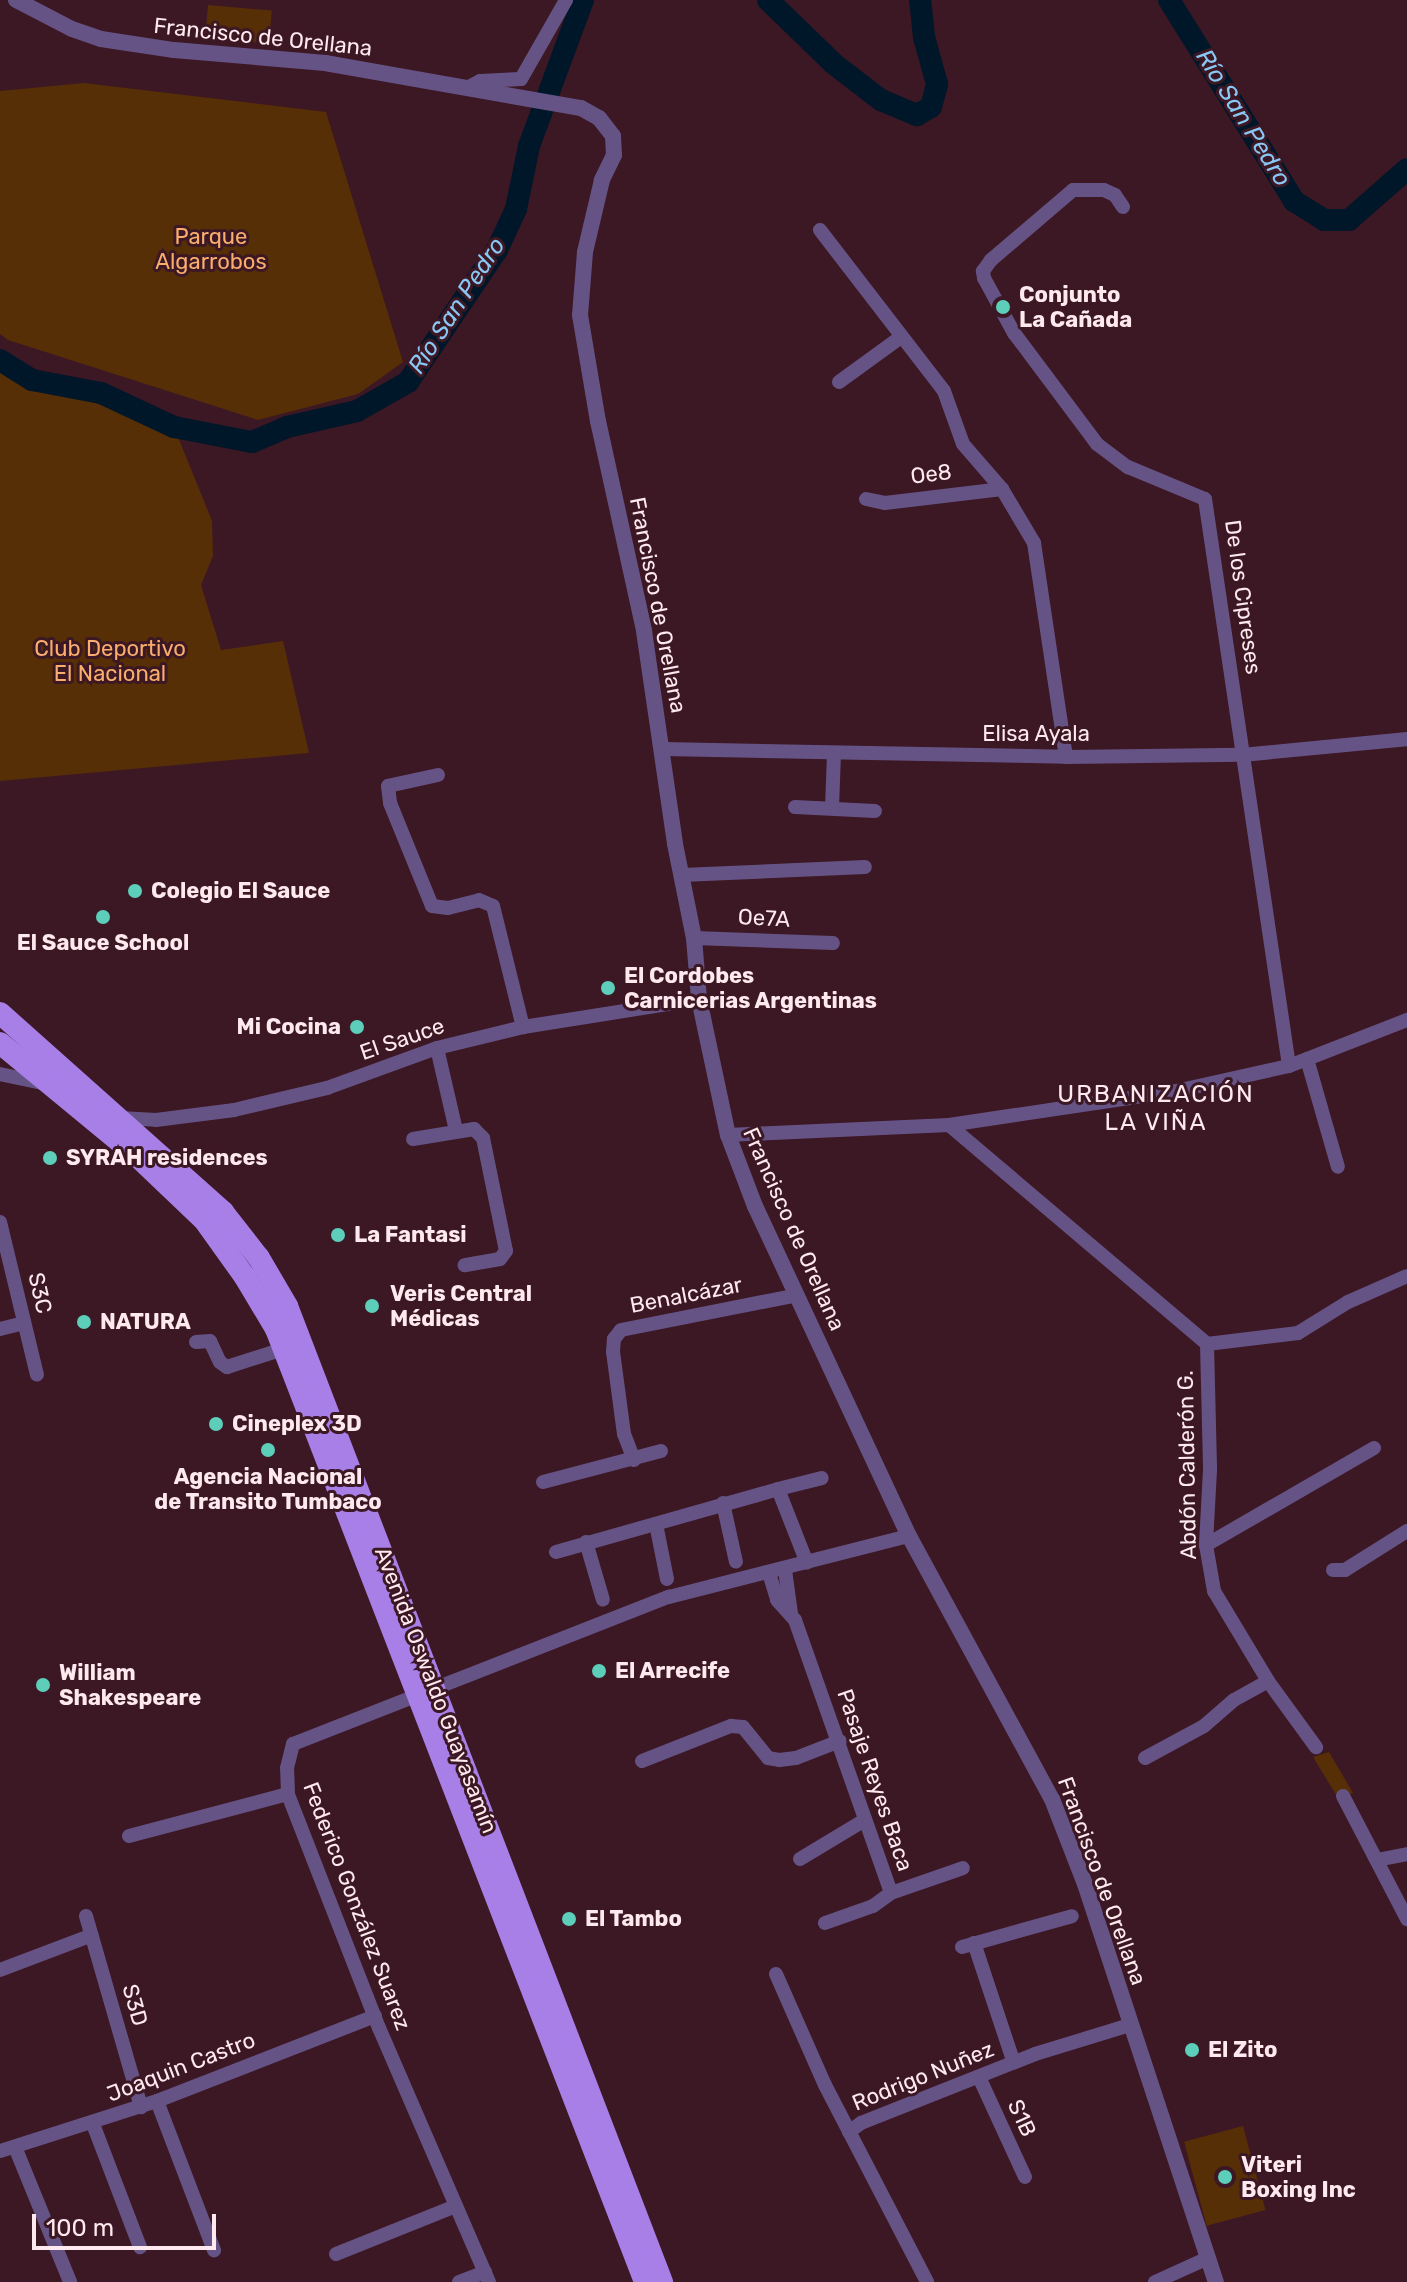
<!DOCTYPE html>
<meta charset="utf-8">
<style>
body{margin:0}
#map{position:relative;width:1407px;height:2282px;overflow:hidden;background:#3c1724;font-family:Rubik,sans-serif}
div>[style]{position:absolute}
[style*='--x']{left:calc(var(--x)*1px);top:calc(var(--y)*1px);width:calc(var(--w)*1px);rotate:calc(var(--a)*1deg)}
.green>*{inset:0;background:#572f06;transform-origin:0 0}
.river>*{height:22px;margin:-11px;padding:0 11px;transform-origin:11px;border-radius:11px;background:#001729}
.minor>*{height:14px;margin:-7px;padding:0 7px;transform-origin:7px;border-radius:7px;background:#665385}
.tertiary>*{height:16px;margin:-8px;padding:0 8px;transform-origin:8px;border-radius:8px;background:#665385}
.primary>*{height:22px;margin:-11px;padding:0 11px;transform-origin:11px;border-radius:11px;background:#a77fe7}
.dots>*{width:22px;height:22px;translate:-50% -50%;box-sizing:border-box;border:4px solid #3c1724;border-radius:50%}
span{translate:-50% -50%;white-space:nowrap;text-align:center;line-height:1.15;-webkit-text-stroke:6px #3c1724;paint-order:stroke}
.street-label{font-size:22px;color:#fee9ee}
.park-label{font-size:22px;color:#f9ae6d}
.poi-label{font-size:22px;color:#fee9ee;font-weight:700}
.left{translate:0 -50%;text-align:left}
.right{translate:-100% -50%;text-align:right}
.water-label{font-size:24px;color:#89c8f4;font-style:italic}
.neighbourhood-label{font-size:24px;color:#fee9ee;letter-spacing:2px}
.scale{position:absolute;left:32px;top:2214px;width:184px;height:36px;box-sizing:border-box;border:4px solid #fee9ee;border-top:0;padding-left:10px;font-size:24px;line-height:28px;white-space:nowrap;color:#fee9ee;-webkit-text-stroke:6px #3c1724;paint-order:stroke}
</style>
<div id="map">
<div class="green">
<div style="left:208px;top:5px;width:64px;height:33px;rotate:5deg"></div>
<div style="clip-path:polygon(84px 83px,326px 112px,403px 362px,358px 394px,258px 420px,8px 340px,0 334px,0 91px)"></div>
<div style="clip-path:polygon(0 360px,32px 380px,101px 393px,174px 427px,212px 521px,213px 556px,201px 585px,221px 650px,283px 641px,309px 753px,0 781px)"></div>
<div style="clip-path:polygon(1329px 1752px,1353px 1793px,1338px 1798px,1313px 1757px)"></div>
<div style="left:1243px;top:2126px;width:87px;height:61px;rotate:75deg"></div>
</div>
<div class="river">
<div style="--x:768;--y:0;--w:92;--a:44.1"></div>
<div style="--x:834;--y:64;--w:59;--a:37.5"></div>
<div style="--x:881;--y:100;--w:39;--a:23"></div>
<div style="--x:917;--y:115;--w:16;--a:-30"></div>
<div style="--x:931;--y:107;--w:24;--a:-75"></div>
<div style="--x:937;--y:84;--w:49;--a:-105.5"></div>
<div style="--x:924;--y:37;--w:37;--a:-96"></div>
<div style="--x:1169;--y:0;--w:237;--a:58.1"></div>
<div style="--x:1294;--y:201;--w:36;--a:32"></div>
<div style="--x:1324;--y:220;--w:25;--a:0"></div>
<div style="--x:1349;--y:220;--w:77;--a:-41.3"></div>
<div style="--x:0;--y:360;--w:38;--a:32"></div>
<div style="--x:32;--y:380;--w:70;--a:10.7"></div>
<div style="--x:101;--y:393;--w:81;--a:25"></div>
<div style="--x:174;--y:427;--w:79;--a:10.9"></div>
<div style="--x:252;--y:442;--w:38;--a:-23"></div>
<div style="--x:287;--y:427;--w:72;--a:-12.9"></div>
<div style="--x:357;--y:411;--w:59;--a:-29.6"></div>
<div style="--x:408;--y:382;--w:159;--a:-56"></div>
<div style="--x:497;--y:250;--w:45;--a:-65.1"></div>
<div style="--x:516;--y:209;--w:64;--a:-78.3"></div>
<div style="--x:529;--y:146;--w:156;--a:-69.7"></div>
</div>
<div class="minor">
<div style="--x:467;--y:88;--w:15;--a:-28"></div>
<div style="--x:480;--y:81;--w:41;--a:-2.8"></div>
<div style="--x:521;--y:79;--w:91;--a:-60.3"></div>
<div style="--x:1123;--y:207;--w:14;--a:-124"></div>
<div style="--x:1115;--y:195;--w:12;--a:-156"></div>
<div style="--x:1104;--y:190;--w:31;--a:180"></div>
<div style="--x:1073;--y:190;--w:108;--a:139.5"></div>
<div style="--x:991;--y:260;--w:14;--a:126"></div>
<div style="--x:983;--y:271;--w:7;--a:82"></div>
<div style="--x:984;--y:278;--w:63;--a:61.4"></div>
<div style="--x:1014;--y:333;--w:139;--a:53.2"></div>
<div style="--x:1097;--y:444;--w:39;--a:37"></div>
<div style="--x:1128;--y:467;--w:83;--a:22.6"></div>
<div style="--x:1205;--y:499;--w:573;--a:81.57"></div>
<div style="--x:820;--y:230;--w:203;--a:52.4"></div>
<div style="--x:944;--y:391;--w:56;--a:70.3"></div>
<div style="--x:963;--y:444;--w:60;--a:49.1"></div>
<div style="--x:1002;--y:489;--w:63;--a:59.3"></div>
<div style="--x:1034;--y:543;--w:216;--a:81.5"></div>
<div style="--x:839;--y:382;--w:77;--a:-36"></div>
<div style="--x:866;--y:499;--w:19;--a:12"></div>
<div style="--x:885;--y:503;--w:118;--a:-6.8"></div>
<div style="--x:663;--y:749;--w:403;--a:1.1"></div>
<div style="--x:1066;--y:757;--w:176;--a:-0.7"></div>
<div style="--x:1242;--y:755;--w:166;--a:-5.5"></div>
<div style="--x:438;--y:775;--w:51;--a:167.6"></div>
<div style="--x:388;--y:786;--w:17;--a:83"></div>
<div style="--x:390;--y:803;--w:111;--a:67.8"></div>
<div style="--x:432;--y:906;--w:16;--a:7"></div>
<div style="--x:448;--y:908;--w:32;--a:-14"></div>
<div style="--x:479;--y:900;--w:15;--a:23"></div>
<div style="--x:493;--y:906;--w:125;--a:76.1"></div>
<div style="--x:795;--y:807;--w:80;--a:2.9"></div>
<div style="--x:832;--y:808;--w:54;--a:-87.9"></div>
<div style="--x:682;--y:875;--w:183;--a:-2.5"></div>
<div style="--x:694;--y:938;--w:139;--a:2.1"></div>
<div style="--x:437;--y:1048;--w:84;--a:77"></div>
<div style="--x:1307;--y:1059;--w:112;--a:74"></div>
<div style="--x:0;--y:1074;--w:48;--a:12"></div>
<div style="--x:120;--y:1118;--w:36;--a:3"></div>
<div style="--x:156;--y:1120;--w:79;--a:-7.3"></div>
<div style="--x:234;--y:1110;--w:96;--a:-13.3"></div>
<div style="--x:327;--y:1088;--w:117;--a:-20"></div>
<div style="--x:437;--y:1048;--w:89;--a:-13.7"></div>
<div style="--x:523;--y:1027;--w:178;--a:-9"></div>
<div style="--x:949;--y:1125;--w:338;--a:40.3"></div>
<div style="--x:1207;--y:1344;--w:92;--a:-6.9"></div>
<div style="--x:1298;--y:1333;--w:59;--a:-31.8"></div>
<div style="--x:1348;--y:1302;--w:64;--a:-23.8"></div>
<div style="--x:728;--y:1135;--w:221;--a:-2.6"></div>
<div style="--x:949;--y:1125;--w:230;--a:-8.5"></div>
<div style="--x:1176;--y:1091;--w:116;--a:-12.5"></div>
<div style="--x:1289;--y:1066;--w:127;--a:-21.3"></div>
<div style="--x:413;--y:1139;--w:62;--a:-9.3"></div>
<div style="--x:474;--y:1129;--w:13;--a:45"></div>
<div style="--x:483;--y:1138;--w:115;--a:78.5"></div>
<div style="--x:506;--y:1251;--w:10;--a:127"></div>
<div style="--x:500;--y:1259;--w:36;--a:170"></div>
<div style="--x:0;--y:1222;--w:157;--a:76.4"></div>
<div style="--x:0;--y:1329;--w:25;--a:-14"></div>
<div style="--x:196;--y:1342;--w:14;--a:-4"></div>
<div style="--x:210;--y:1341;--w:23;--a:65"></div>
<div style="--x:220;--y:1362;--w:9;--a:36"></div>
<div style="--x:227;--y:1367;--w:59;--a:-17.8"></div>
<div style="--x:1207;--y:1344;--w:126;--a:88.6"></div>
<div style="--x:1210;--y:1470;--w:75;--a:93.1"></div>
<div style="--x:1206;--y:1545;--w:47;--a:80.1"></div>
<div style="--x:1214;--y:1591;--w:105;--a:59"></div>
<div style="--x:1268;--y:1681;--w:82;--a:54"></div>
<div style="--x:634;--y:1460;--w:28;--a:-111"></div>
<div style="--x:624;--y:1434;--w:83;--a:-97.6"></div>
<div style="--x:613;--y:1352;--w:13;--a:-86"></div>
<div style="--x:614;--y:1339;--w:11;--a:-52"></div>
<div style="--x:621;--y:1330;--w:180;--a:-11.2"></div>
<div style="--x:543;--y:1482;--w:122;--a:-14.7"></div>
<div style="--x:778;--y:1489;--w:45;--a:-14"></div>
<div style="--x:723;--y:1503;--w:60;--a:77.6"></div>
<div style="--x:656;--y:1524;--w:56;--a:78.7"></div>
<div style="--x:586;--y:1542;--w:60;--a:73.7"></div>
<div style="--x:1206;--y:1545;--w:194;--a:-30"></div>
<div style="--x:556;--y:1552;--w:231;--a:-15.8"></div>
<div style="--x:778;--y:1489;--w:79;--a:68.6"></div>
<div style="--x:785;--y:1570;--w:43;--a:82.1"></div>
<div style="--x:1333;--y:1570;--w:12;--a:0"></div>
<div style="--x:1345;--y:1570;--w:73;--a:-32.2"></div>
<div style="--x:769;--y:1573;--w:28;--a:73"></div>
<div style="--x:777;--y:1600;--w:27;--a:48"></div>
<div style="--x:795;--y:1620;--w:289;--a:70.6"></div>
<div style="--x:891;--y:1893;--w:22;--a:144"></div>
<div style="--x:873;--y:1906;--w:51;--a:160.5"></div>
<div style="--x:1145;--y:1758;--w:67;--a:-28.5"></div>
<div style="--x:1204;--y:1726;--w:40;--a:-41"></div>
<div style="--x:1234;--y:1700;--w:39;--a:-29"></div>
<div style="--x:642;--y:1761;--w:96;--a:-21.5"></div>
<div style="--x:731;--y:1726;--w:12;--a:5"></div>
<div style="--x:743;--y:1727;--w:40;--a:51"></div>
<div style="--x:768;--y:1758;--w:11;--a:10"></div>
<div style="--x:779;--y:1760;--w:17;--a:-7"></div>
<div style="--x:796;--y:1758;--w:47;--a:-21.1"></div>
<div style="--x:1343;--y:1796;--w:139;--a:62.5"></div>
<div style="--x:129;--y:1836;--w:164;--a:-14.8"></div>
<div style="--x:800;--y:1859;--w:76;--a:-31"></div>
<div style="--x:1377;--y:1860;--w:31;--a:-11"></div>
<div style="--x:891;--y:1893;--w:76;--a:-19.1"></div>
<div style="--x:86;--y:1916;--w:199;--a:73.9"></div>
<div style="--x:974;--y:1943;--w:126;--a:71.6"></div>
<div style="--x:962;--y:1947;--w:114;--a:-15.7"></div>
<div style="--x:0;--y:1970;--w:98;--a:-20.8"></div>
<div style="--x:776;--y:1974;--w:121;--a:66.2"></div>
<div style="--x:825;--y:2085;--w:222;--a:62.6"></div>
<div style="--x:979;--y:2077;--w:110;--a:65.3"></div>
<div style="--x:157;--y:2101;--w:160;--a:69.1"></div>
<div style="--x:93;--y:2124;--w:132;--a:69.1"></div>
<div style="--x:849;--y:2132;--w:15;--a:-37"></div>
<div style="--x:861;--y:2123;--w:187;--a:-21.6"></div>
<div style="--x:1035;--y:2054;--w:99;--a:-17"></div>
<div style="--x:15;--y:2147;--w:146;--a:67.8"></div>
<div style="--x:0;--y:2151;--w:165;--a:-17.7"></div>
<div style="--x:157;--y:2101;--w:234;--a:-21.3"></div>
<div style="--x:336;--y:2254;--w:129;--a:-21.8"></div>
<div style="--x:459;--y:2282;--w:28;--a:-21"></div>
<div style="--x:489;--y:2282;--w:277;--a:-113.4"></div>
<div style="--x:379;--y:2028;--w:251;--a:-111.3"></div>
<div style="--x:288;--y:1794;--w:26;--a:-92"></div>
<div style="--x:287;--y:1768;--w:25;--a:-76"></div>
<div style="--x:293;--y:1744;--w:404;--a:-21.4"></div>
<div style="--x:669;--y:1597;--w:248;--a:-14.3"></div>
<div style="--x:1155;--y:2282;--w:58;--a:-24.4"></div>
</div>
<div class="tertiary">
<div style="--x:16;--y:0;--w:63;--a:27.4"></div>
<div style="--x:72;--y:29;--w:31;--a:19"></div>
<div style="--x:101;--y:39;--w:74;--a:8.6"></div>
<div style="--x:174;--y:50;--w:152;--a:4.9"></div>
<div style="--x:325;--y:63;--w:260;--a:10"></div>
<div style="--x:581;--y:108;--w:21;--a:29"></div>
<div style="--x:599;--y:118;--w:23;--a:52"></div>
<div style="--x:613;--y:136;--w:19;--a:87"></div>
<div style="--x:614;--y:155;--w:28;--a:116"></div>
<div style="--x:602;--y:180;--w:74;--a:103.3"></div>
<div style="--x:585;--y:252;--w:63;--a:94.5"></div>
<div style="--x:580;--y:315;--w:108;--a:80.4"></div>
<div style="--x:598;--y:421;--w:215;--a:77.6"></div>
<div style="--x:644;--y:631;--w:215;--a:81.7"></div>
<div style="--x:675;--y:844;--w:96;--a:78.6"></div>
<div style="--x:694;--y:938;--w:61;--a:85.3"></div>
<div style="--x:699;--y:999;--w:139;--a:78"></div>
<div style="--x:728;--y:1135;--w:76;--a:69.2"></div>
<div style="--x:755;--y:1206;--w:364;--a:65"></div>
<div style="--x:909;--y:1536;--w:299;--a:61.5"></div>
<div style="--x:1052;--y:1799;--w:91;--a:68.8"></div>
<div style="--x:1085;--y:1884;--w:419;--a:71.8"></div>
</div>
<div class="primary">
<div style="--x:0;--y:1013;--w:299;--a:41.7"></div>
<div style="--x:223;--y:1212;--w:58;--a:52"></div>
<div style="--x:259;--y:1258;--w:56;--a:59.7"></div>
<div style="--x:287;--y:1306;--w:1046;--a:68.98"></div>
<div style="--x:0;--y:1043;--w:176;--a:39.5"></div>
<div style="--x:136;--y:1155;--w:95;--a:43.7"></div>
<div style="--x:205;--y:1221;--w:69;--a:54.5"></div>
<div style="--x:245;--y:1277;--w:61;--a:59.2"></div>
<div style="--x:276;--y:1329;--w:1022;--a:68.83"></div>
</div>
<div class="dots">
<div style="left:1003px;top:307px;background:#5cceba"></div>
<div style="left:135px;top:891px;background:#5cceba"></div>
<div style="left:103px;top:917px;background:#5cceba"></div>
<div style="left:608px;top:988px;background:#5cceba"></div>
<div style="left:357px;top:1027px;background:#5cceba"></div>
<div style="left:50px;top:1158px;background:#5cceba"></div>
<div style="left:338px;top:1235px;background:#5cceba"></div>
<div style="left:372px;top:1306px;background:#5cceba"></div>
<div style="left:84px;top:1322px;background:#5cceba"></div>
<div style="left:216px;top:1424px;background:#5cceba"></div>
<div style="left:268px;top:1450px;background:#5cceba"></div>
<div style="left:599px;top:1671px;background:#5cceba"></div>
<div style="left:43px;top:1685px;background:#5cceba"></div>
<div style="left:569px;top:1919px;background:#5cceba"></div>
<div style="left:1192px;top:2050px;background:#5cceba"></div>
<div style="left:1225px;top:2177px;background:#5cceba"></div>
</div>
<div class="street-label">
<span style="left:263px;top:37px;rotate:6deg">Francisco de Orellana</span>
<span style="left:931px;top:474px;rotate:-7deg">Oe8</span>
<span style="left:1243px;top:597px;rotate:82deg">De los Cipreses</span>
<span style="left:658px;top:605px;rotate:79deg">Francisco de Orellana</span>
<span style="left:1036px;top:734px">Elisa Ayala</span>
<span style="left:764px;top:918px;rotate:3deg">Oe7A</span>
<span style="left:402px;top:1039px;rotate:-19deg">El Sauce</span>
<span style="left:794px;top:1229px;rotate:66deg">Francisco de Orellana</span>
<span style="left:40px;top:1293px;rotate:77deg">S3C</span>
<span style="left:686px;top:1295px;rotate:-11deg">Benalcázar</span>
<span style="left:1187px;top:1465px;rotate:-91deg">Abdón Calderón G.</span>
<span style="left:436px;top:1690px;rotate:69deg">Avenida Oswaldo Guayasamín</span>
<span style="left:875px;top:1780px;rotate:71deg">Pasaje Reyes Baca</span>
<span style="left:1102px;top:1881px;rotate:70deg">Francisco de Orellana</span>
<span style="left:357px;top:1906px;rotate:69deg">Federico González Suarez</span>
<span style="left:135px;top:2005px;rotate:74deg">S3D</span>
<span style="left:181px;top:2067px;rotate:-21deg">Joaquin Castro</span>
<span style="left:923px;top:2076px;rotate:-22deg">Rodrigo Nuñez</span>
<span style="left:1022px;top:2118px;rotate:65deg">S1B</span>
</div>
<div class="park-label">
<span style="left:211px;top:249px">Parque<br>Algarrobos</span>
<span style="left:110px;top:661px">Club Deportivo<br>El Nacional</span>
</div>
<div class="poi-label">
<span class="left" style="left:1019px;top:307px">Conjunto<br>La Cañada</span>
<span class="left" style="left:151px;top:891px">Colegio El Sauce</span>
<span style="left:103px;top:943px">El Sauce School</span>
<span class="left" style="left:624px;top:988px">El Cordobes<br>Carnicerias Argentinas</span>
<span class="right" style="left:341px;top:1027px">Mi Cocina</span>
<span class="left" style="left:66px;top:1158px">SYRAH residences</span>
<span class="left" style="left:354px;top:1235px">La Fantasi</span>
<span class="left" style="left:390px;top:1306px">Veris Central<br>Médicas</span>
<span class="left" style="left:100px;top:1322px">NATURA</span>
<span class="left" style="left:232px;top:1424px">Cineplex 3D</span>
<span style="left:268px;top:1489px">Agencia Nacional<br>de Transito Tumbaco</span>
<span class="left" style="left:615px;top:1671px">El Arrecife</span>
<span class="left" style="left:59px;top:1685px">William<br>Shakespeare</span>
<span class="left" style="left:585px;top:1919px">El Tambo</span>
<span class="left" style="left:1208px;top:2050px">El Zito</span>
<span class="left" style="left:1241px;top:2177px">Viteri<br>Boxing Inc</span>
</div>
<div class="water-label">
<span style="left:1243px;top:118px;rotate:58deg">Río San Pedro</span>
<span style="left:457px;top:306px;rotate:-57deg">Río San Pedro</span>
</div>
<div class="neighbourhood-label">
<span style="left:1156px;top:1109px">URBANIZACIÓN<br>LA VIÑA</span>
</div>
<div class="scale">100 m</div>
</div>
